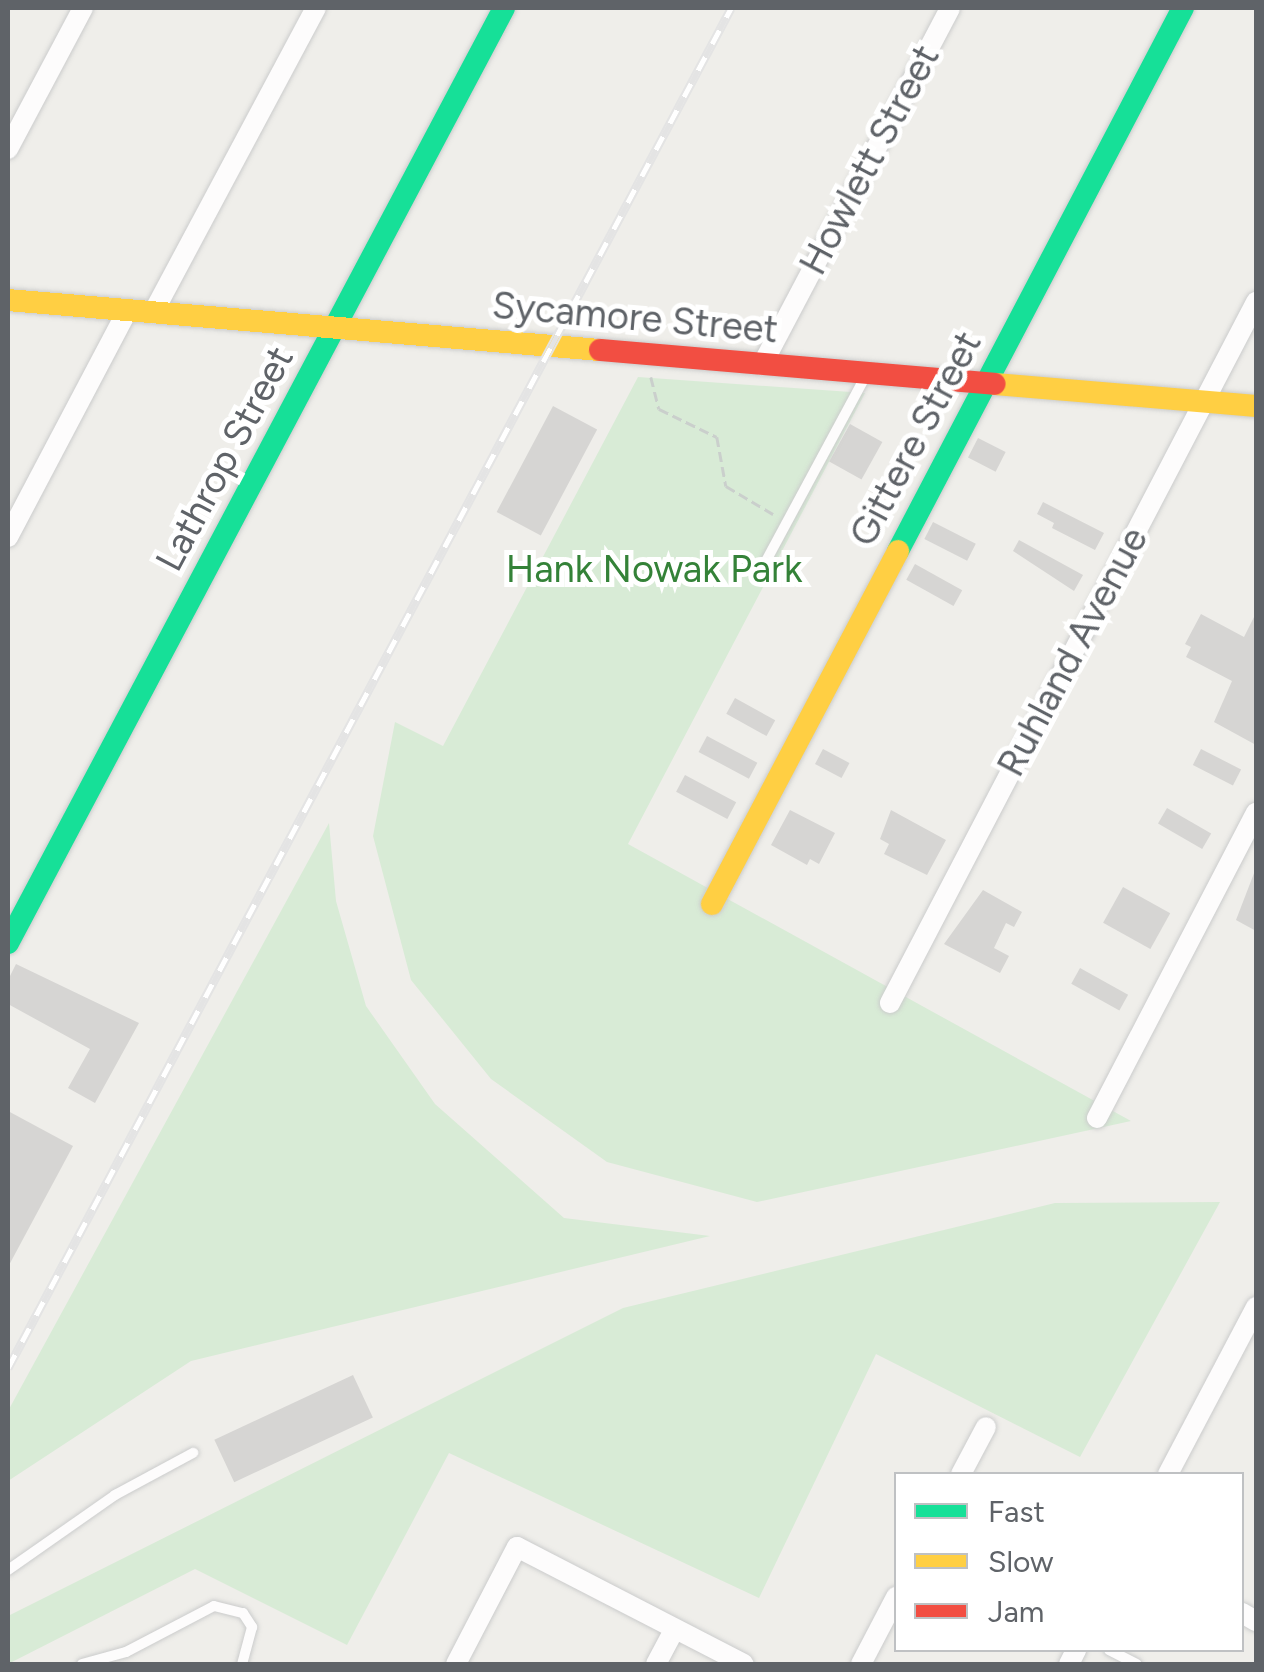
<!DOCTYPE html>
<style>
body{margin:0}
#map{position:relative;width:1264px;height:1672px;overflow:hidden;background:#efeeea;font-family:Figtree,sans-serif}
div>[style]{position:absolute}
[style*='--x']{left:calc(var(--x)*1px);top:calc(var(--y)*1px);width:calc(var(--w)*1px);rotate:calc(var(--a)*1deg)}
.green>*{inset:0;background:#d8ebd6}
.building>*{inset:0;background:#d6d5d3;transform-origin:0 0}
.path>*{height:2.5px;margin-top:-1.25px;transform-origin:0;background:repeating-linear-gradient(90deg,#cacfcc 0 10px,transparent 0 15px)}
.roads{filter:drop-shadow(0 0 2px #cbcccc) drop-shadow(0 0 2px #cbcccc)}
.lane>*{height:10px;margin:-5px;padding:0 5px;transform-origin:5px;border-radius:5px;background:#fdfcfc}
.street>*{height:20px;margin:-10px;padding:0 10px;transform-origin:10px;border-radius:10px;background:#fdfcfc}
.fast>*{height:22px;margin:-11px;padding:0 11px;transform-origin:11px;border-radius:11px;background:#16e098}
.slow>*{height:22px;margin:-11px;padding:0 11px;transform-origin:11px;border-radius:11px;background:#ffcf43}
.jam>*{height:22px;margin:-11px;padding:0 11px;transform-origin:11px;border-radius:11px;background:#f24e42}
.rail>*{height:9px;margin-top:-4.5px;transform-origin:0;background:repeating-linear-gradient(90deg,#fff 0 15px,#e4e4e4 0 30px);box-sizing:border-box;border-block:2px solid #e4e4e4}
span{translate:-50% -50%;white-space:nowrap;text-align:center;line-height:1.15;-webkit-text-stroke:10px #fff;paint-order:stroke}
.street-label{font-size:38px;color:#5f6368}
.park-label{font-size:38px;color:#348238}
.frame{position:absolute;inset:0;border:10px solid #5f6368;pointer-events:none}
.legend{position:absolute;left:894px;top:1472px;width:350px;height:180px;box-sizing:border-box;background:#fff;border:2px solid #bfc1c3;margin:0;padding:12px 18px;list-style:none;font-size:30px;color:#5f6368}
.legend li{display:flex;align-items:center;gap:20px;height:50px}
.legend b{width:50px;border:2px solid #bfc1c3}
</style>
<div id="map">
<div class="green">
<div style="clip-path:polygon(638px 377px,865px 393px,628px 844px,1131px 1121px,757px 1202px,607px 1162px,491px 1079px,411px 980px,373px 836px,395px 722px,443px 746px)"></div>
<div style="clip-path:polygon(329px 823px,336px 901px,366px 1006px,435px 1104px,564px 1218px,710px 1236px,191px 1361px,8px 1481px,8px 1411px)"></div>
<div style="clip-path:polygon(1220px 1202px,1080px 1457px,876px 1354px,759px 1598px,449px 1453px,347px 1645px,195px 1569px,8px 1664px,8px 1616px,623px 1308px,1055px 1203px)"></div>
</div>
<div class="building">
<div style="left:553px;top:406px;width:50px;height:120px;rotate:28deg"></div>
<div style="left:850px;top:424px;width:37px;height:43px;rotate:29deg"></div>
<div style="left:978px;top:438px;width:31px;height:22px;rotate:27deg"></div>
<div style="clip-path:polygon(1043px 502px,1104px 533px,1095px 550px,1052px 528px,1054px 523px,1037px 514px)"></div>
<div style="left:933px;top:522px;width:48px;height:19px;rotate:27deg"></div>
<div style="clip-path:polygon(1019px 540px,1083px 575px,1074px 591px,1013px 551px)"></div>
<div style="left:915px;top:564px;width:54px;height:18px;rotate:29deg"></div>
<div style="clip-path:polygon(1256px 613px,1256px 745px,1214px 722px,1232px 681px,1186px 657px,1191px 647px,1185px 644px,1201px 614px,1244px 637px)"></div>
<div style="left:735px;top:698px;width:46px;height:18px;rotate:29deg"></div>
<div style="left:707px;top:736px;width:57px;height:18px;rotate:28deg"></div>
<div style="left:823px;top:749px;width:30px;height:17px;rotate:28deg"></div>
<div style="left:1201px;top:749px;width:45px;height:18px;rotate:27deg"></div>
<div style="left:685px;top:775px;width:58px;height:19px;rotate:28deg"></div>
<div style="left:1167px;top:808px;width:51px;height:18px;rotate:30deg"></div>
<div style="clip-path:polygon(790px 810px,835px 833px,819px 864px,810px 859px,807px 865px,771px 845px)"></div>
<div style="clip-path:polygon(891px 810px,946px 840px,927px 875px,884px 854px,889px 844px,880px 839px)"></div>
<div style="clip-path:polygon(1256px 868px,1256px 931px,1236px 920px)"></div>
<div style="left:1123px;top:887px;width:54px;height:41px;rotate:29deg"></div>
<div style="clip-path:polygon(983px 890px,1022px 912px,1014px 927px,1006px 923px,994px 948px,1009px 956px,1000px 973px,944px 944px)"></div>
<div style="clip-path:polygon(16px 964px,139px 1023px,95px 1103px,68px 1088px,90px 1049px,8px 1004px,8px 980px)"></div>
<div style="left:1080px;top:968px;width:55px;height:18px;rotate:29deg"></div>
<div style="clip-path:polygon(8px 1111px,73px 1146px,8px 1267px)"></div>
<div style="left:353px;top:1375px;width:47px;height:153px;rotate:65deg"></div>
</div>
<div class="path">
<div style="--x:651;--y:377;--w:33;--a:76"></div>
<div style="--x:659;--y:409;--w:64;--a:25.8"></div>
<div style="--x:717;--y:437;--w:50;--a:79.6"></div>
<div style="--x:726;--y:486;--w:55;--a:30.8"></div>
</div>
<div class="roads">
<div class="lane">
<div style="--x:759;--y:574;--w:224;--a:-61.7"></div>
<div style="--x:8;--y:1570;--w:131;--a:-35"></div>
<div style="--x:115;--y:1495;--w:89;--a:-28.3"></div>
<div style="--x:1109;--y:1650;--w:31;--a:27"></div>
<div style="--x:82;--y:1664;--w:46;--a:-15.3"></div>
<div style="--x:126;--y:1652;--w:99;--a:-27.6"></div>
<div style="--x:214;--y:1606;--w:30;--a:14"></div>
<div style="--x:243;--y:1613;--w:17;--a:57"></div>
<div style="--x:252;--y:1627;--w:38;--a:105"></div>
</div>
<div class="street">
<div style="--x:8;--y:149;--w:160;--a:-62"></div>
<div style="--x:153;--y:313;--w:346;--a:-61.9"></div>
<div style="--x:762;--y:365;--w:403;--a:-62.2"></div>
<div style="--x:8;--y:537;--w:255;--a:-62.2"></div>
<div style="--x:890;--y:1003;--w:791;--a:-62.43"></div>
<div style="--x:1097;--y:1118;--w:344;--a:-62.5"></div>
<div style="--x:961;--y:1474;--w:53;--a:-62"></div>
<div style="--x:1168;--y:1474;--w:189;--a:-62.2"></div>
<div style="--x:1242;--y:1613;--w:16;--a:30"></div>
<div style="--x:456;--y:1664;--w:132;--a:-62.5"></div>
<div style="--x:517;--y:1547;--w:255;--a:27.3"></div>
<div style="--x:656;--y:1664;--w:38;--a:-62"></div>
<div style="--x:861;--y:1664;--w:76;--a:-62.4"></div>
<div style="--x:1069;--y:1664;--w:16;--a:-63"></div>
</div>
<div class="fast">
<div style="--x:898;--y:551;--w:613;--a:-62.31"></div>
<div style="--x:8;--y:943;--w:1058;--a:-62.05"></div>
</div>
<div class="slow">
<div style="--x:8;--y:300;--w:594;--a:4.83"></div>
<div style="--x:995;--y:384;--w:262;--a:4.8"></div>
<div style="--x:712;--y:904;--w:399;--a:-62.2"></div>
</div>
<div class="jam">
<div style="--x:600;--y:350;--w:396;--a:4.9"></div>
</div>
</div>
<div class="rail">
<div style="--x:8;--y:1368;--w:1540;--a:-62"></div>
</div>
<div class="street-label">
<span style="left:870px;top:160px;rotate:-62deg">Howlett Street</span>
<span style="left:635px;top:318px;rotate:5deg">Sycamore Street</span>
<span style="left:916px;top:439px;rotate:-62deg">Gittere Street</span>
<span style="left:225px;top:459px;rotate:-62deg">Lathrop Street</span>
<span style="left:1073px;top:652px;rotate:-62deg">Ruhland Avenue</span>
</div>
<div class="park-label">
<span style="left:654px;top:570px">Hank Nowak Park</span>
</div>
<div class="frame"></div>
<ul class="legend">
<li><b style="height:12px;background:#16e098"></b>Fast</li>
<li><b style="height:12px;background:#ffcf43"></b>Slow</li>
<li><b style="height:12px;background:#f24e42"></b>Jam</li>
</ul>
</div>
